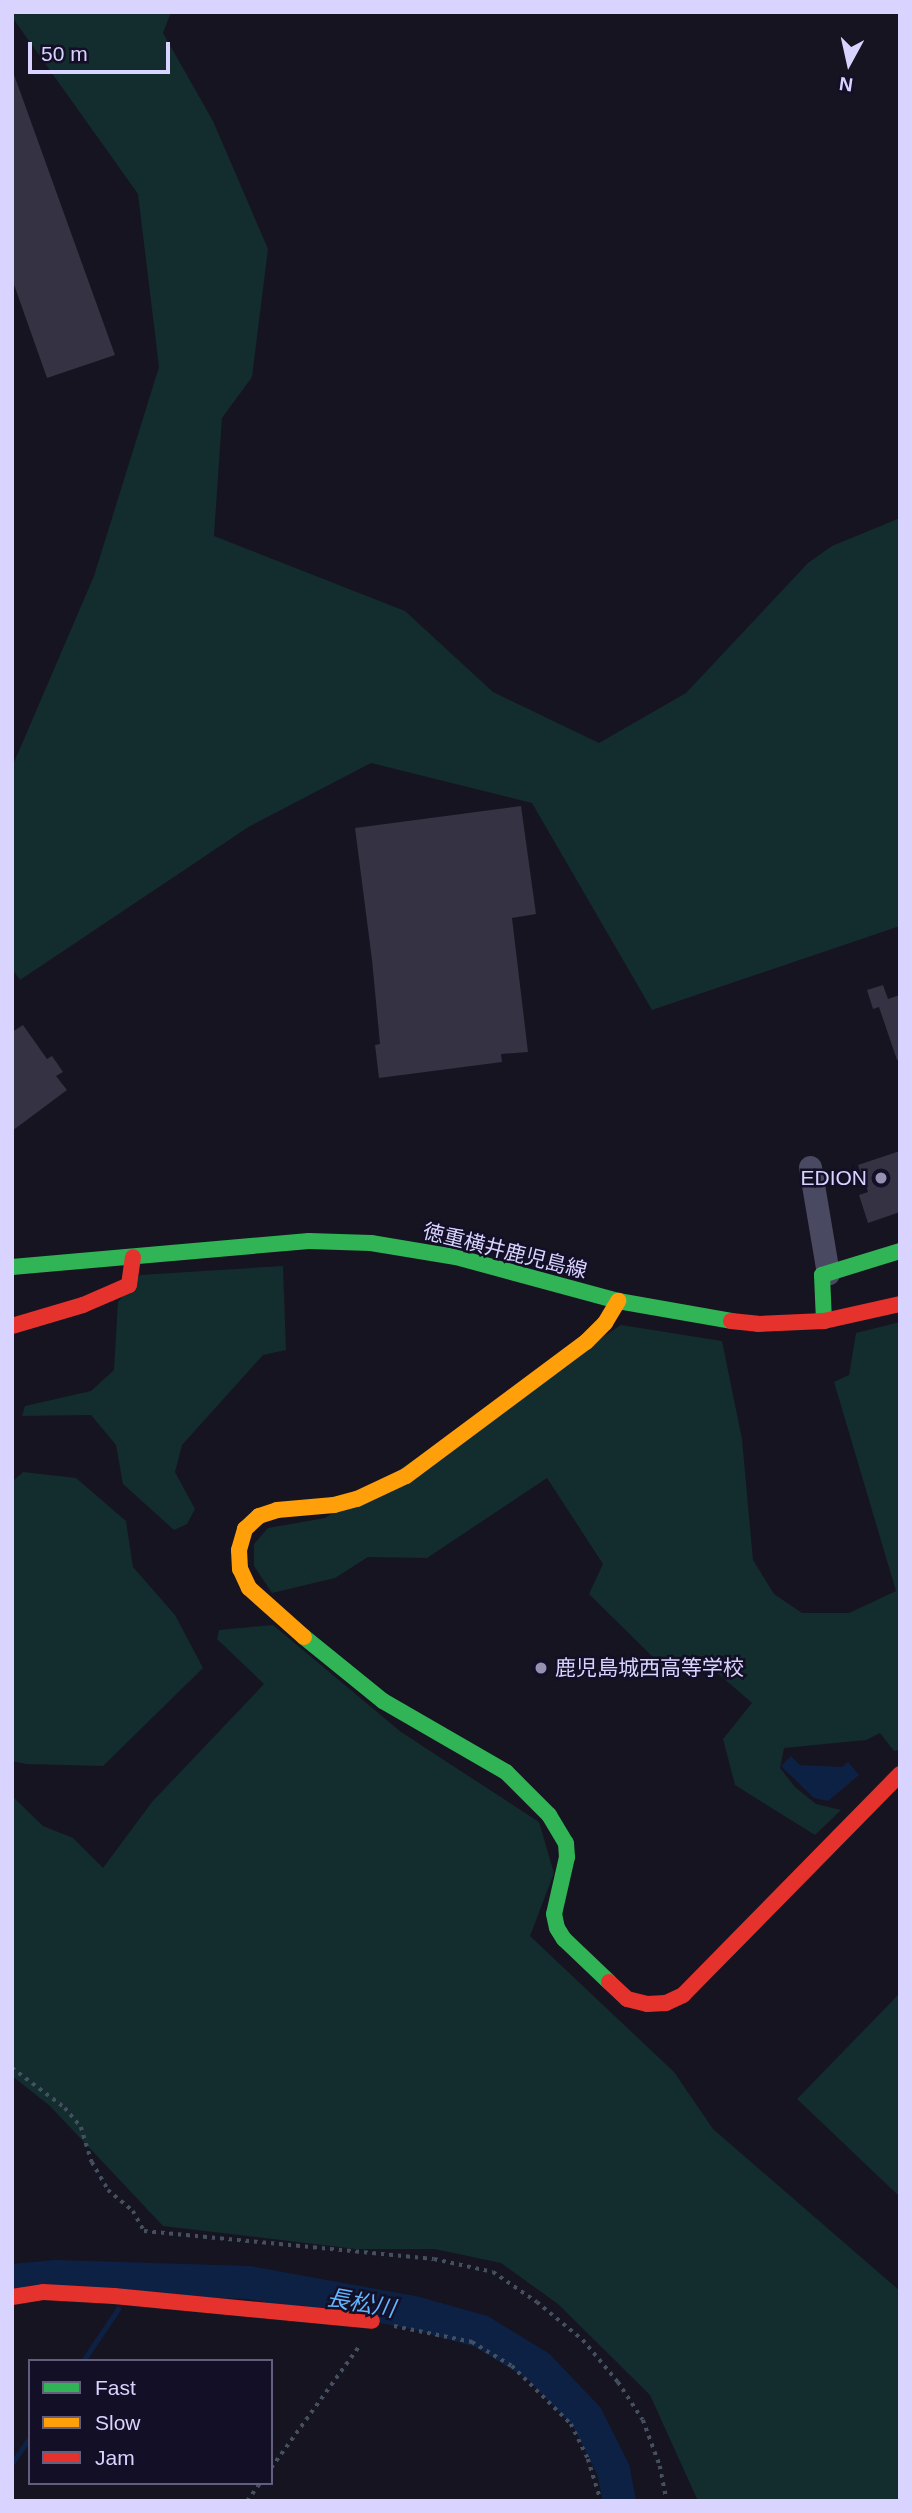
<!DOCTYPE html>
<meta charset="utf-8">
<style>
body{margin:0}
#map{position:relative;width:912px;height:2513px;overflow:hidden;background:#161421;font-family:Arial,"Noto Sans JP",sans-serif}
div>[style]{position:absolute}
[style*='--x']{left:calc(var(--x)*1px);top:calc(var(--y)*1px);width:calc(var(--w)*1px);rotate:calc(var(--a)*1deg)}
.green>*{inset:0;background:#132c2d}
.water>*{inset:0;background:#0d2144}
.stream>*{height:5px;margin:-2.5px;padding:0 2.5px;transform-origin:2.5px;border-radius:2.5px;background:#0d2144}
.river>*{height:33px;margin:-16.5px;padding:0 16.5px;transform-origin:16.5px;border-radius:16.5px;background:#0d2144}
.building>*{inset:0;background:#343243}
.path>*{height:3.5px;margin-top:-1.75px;transform-origin:0;background:repeating-linear-gradient(90deg,#44505f 0 3.5px,transparent 0 8.5px)}
.street>*{height:23px;margin:-11.5px;padding:0 11.5px;transform-origin:11.5px;border-radius:11.5px;background:#4a4962}
.fast>*{height:16px;margin:-8px;padding:0 8px;transform-origin:8px;border-radius:8px;background:#30b455}
.slow>*{height:16px;margin:-8px;padding:0 8px;transform-origin:8px;border-radius:8px;background:#ff9f0a}
.jam>*{height:16px;margin:-8px;padding:0 8px;transform-origin:8px;border-radius:8px;background:#e5322d}
.dots>*{width:19px;height:19px;translate:-50% -50%;box-sizing:border-box;border:4px solid #130f26;border-radius:50%}
span{translate:-50% -50%;white-space:nowrap;text-align:center;line-height:1.15;-webkit-text-stroke:5px #130f26;paint-order:stroke}
.poi-label{font-size:21px;color:#d9d4ff}
.right{translate:-100% -50%;text-align:right}
.left{translate:0 -50%;text-align:left}
.street-label{font-size:21px;color:#d9d4ff}
.water-label{font-size:23px;color:#62b6ff;font-style:italic}
.frame{position:absolute;inset:0;border:14px solid #d9d4ff;pointer-events:none}
.legend{position:absolute;left:28px;top:2359px;width:245px;height:126px;box-sizing:border-box;background:#130f26;border:2px solid #625e7d;margin:0;padding:9px 12px;list-style:none;font-size:21px;color:#d9d4ff}
.legend li{display:flex;align-items:center;gap:14px;height:35px}
.legend b{width:35px;border:2px solid #625e7d}
.north{position:absolute;left:814px;top:28px;width:70px;height:70px;-webkit-text-stroke:5px #130f26;paint-order:stroke;rotate:188deg;font-size:19px;font-weight:700;line-height:28px;text-align:center;color:#d9d4ff}
.north::after{content:'';display:block;margin:auto;width:24px;height:32px;background:#d9d4ff;clip-path:polygon(50% 0,100% 100%,50% 72%,0 100%)}
.scale{position:absolute;left:28px;top:42px;width:142px;height:32px;box-sizing:border-box;border:4px solid #d9d4ff;border-top:0;padding-left:9px;font-size:21px;line-height:24px;white-space:nowrap;color:#d9d4ff;-webkit-text-stroke:5px #130f26;paint-order:stroke}
</style>
<div id="map">
<div class="green">
<div style="clip-path:polygon(12px 12px,171px 12px,163px 33px,213px 121px,268px 249px,252px 377px,222px 418px,214px 536px,405px 611px,493px 692px,599px 743px,686px 693px,808px 563px,832px 546px,900px 518px,900px 926px,652px 1010px,532px 803px,371px 763px,250px 826px,20px 980px,12px 969px,12px 767px,94px 576px,159px 367px,138px 194px,12px 17px)"></div>
<div style="clip-path:polygon(283px 1266px,286px 1350px,263px 1355px,182px 1445px,175px 1472px,195px 1509px,187px 1524px,174px 1530px,123px 1484px,116px 1445px,91px 1415px,22px 1416px,25px 1406px,91px 1391px,114px 1370px,118px 1302px,140px 1275px)"></div>
<div style="clip-path:polygon(900px 1322px,900px 1750px,894px 1751px,880px 1733px,866px 1740px,784px 1748px,780px 1768px,795px 1787px,816px 1804px,841px 1810px,815px 1835px,735px 1785px,723px 1739px,752px 1703px,698px 1656px,673px 1677px,589px 1594px,603px 1564px,547px 1478px,427px 1558px,368px 1557px,335px 1578px,272px 1593px,254px 1566px,254px 1544px,268px 1528px,325px 1518px,621px 1325px,722px 1341px,742px 1439px,753px 1560px,774px 1594px,802px 1613px,849px 1613px,896px 1591px,834px 1382px,849px 1375px,856px 1333px)"></div>
<div style="clip-path:polygon(23px 1472px,76px 1478px,126px 1521px,133px 1567px,175px 1615px,203px 1668px,103px 1766px,26px 1764px,12px 1761px,12px 1482px)"></div>
<div style="clip-path:polygon(273px 1625px,401px 1732px,539px 1822px,554px 1873px,530px 1936px,674px 2072px,713px 2129px,900px 2291px,900px 2501px,698px 2501px,650px 2395px,558px 2304px,501px 2263px,435px 2249px,356px 2249px,163px 2226px,50px 2106px,12px 2076px,12px 1796px,43px 1826px,73px 1838px,103px 1868px,152px 1802px,264px 1684px,217px 1639px,219px 1630px)"></div>
<div style="clip-path:polygon(900px 1993px,900px 2197px,797px 2099px)"></div>
</div>
<div class="water">
<div style="clip-path:polygon(791px 1756px,800px 1765px,842px 1767px,848px 1762px,859px 1775px,828px 1801px,814px 1798px,781px 1766px)"></div>
</div>
<div class="stream">
<div style="--x:83;--y:2361;--w:63;--a:-56.1"></div>
<div style="--x:12;--y:2463;--w:32;--a:-55"></div>
</div>
<div class="river">
<div style="--x:12;--y:2280;--w:44;--a:-5.2"></div>
<div style="--x:56;--y:2276;--w:192;--a:1.8"></div>
<div style="--x:248;--y:2282;--w:168;--a:10.3"></div>
<div style="--x:413;--y:2312;--w:71;--a:15.6"></div>
<div style="--x:481;--y:2331;--w:67;--a:31.6"></div>
<div style="--x:538;--y:2366;--w:69;--a:46.2"></div>
<div style="--x:586;--y:2416;--w:60;--a:63.4"></div>
<div style="--x:613;--y:2470;--w:32;--a:79"></div>
</div>
<div class="building">
<div style="clip-path:polygon(12px 69px,115px 355px,47px 378px,12px 279px)"></div>
<div style="clip-path:polygon(521px 806px,536px 914px,512px 918px,528px 1052px,501px 1054px,502px 1062px,379px 1078px,375px 1045px,380px 1044px,372px 960px,355px 828px)"></div>
<div style="clip-path:polygon(883px 985px,888px 999px,900px 995px,900px 1060px,897px 1060px,879px 1007px,873px 1009px,867px 990px)"></div>
<div style="clip-path:polygon(23px 1025px,47px 1059px,52px 1056px,63px 1072px,56px 1076px,67px 1090px,12px 1131px,12px 1032px)"></div>
<div style="clip-path:polygon(900px 1151px,900px 1212px,868px 1223px,859px 1195px,868px 1192px,858px 1165px)"></div>
</div>
<div class="path">
<div style="--x:12;--y:2068;--w:66;--a:37"></div>
<div style="--x:65;--y:2108;--w:25;--a:50"></div>
<div style="--x:81;--y:2127;--w:37;--a:73"></div>
<div style="--x:92;--y:2162;--w:32;--a:60"></div>
<div style="--x:108;--y:2190;--w:33;--a:40"></div>
<div style="--x:133;--y:2211;--w:23;--a:61"></div>
<div style="--x:144;--y:2231;--w:291;--a:5.5"></div>
<div style="--x:434;--y:2259;--w:60;--a:12.4"></div>
<div style="--x:493;--y:2272;--w:53;--a:34.3"></div>
<div style="--x:537;--y:2302;--w:60;--a:39.6"></div>
<div style="--x:583;--y:2340;--w:55;--a:50.2"></div>
<div style="--x:618;--y:2382;--w:45;--a:56.7"></div>
<div style="--x:643;--y:2420;--w:49;--a:69.7"></div>
<div style="--x:660;--y:2466;--w:36;--a:79"></div>
<div style="--x:394;--y:2326;--w:80;--a:11.6"></div>
<div style="--x:472;--y:2342;--w:47;--a:31"></div>
<div style="--x:512;--y:2366;--w:83;--a:44.5"></div>
<div style="--x:571;--y:2424;--w:39;--a:64"></div>
<div style="--x:588;--y:2459;--w:44;--a:72.8"></div>
<div style="--x:271;--y:2468;--w:152;--a:-54.1"></div>
<div style="--x:247;--y:2501;--w:22;--a:-54"></div>
</div>
<div class="street">
<div style="--x:810;--y:1167;--w:108;--a:80.4"></div>
</div>
<div class="fast">
<div style="--x:12;--y:1267;--w:298;--a:-5"></div>
<div style="--x:309;--y:1241;--w:62;--a:1.8"></div>
<div style="--x:371;--y:1243;--w:86;--a:9.4"></div>
<div style="--x:456;--y:1257;--w:168;--a:15.2"></div>
<div style="--x:618;--y:1301;--w:115;--a:10"></div>
<div style="--x:824;--y:1321;--w:46;--a:-92.5"></div>
<div style="--x:822;--y:1275;--w:82;--a:-17.1"></div>
<div style="--x:304;--y:1637;--w:102;--a:39"></div>
<div style="--x:383;--y:1701;--w:142;--a:30"></div>
<div style="--x:506;--y:1772;--w:61;--a:45"></div>
<div style="--x:549;--y:1815;--w:33;--a:59"></div>
<div style="--x:566;--y:1843;--w:14;--a:86"></div>
<div style="--x:567;--y:1857;--w:58;--a:102.8"></div>
<div style="--x:554;--y:1914;--w:14;--a:78"></div>
<div style="--x:557;--y:1928;--w:13;--a:58"></div>
<div style="--x:564;--y:1939;--w:62;--a:43.7"></div>
</div>
<div class="slow">
<div style="--x:304;--y:1637;--w:74;--a:-138.3"></div>
<div style="--x:249;--y:1588;--w:21;--a:-115"></div>
<div style="--x:240;--y:1569;--w:19;--a:-93"></div>
<div style="--x:239;--y:1550;--w:22;--a:-74"></div>
<div style="--x:245;--y:1529;--w:19;--a:-43"></div>
<div style="--x:259;--y:1516;--w:19;--a:-18"></div>
<div style="--x:277;--y:1510;--w:57;--a:-5"></div>
<div style="--x:334;--y:1505;--w:24;--a:-15"></div>
<div style="--x:357;--y:1499;--w:54;--a:-25.1"></div>
<div style="--x:406;--y:1476;--w:224;--a:-36.7"></div>
<div style="--x:586;--y:1342;--w:27;--a:-45"></div>
<div style="--x:605;--y:1323;--w:26;--a:-59"></div>
</div>
<div class="jam">
<div style="--x:731;--y:1321;--w:27;--a:6"></div>
<div style="--x:758;--y:1324;--w:66;--a:-2.6"></div>
<div style="--x:824;--y:1321;--w:78;--a:-12.6"></div>
<div style="--x:12;--y:1326;--w:74;--a:-16.5"></div>
<div style="--x:83;--y:1305;--w:50;--a:-23.5"></div>
<div style="--x:129;--y:1285;--w:28;--a:-82"></div>
<div style="--x:609;--y:1982;--w:25;--a:43"></div>
<div style="--x:627;--y:1999;--w:21;--a:14"></div>
<div style="--x:647;--y:2004;--w:19;--a:-3"></div>
<div style="--x:666;--y:2003;--w:19;--a:-25"></div>
<div style="--x:683;--y:1995;--w:310;--a:-45.5"></div>
<div style="--x:12;--y:2297;--w:31;--a:-9"></div>
<div style="--x:43;--y:2292;--w:71;--a:3.2"></div>
<div style="--x:114;--y:2296;--w:259;--a:5.5"></div>
</div>
<div class="dots">
<div style="left:881px;top:1178px;background:#9591b1"></div>
<div style="left:541px;top:1668px;background:#9591b1"></div>
</div>
<div class="poi-label">
<span class="right" style="left:867px;top:1178px">EDION</span>
<span class="left" style="left:555px;top:1668px">鹿児島城西高等学校</span>
</div>
<div class="street-label">
<span style="left:505px;top:1251px;rotate:14deg">徳重横井鹿児島線</span>
</div>
<div class="water-label">
<span style="left:361px;top:2303px;rotate:10deg">長松川</span>
</div>
<div class="frame"></div>
<ul class="legend">
<li><b style="height:9px;background:#30b455"></b>Fast</li>
<li><b style="height:9px;background:#ff9f0a"></b>Slow</li>
<li><b style="height:9px;background:#e5322d"></b>Jam</li>
</ul>
<div class="north">N</div>
<div class="scale">50 m</div>
</div>
